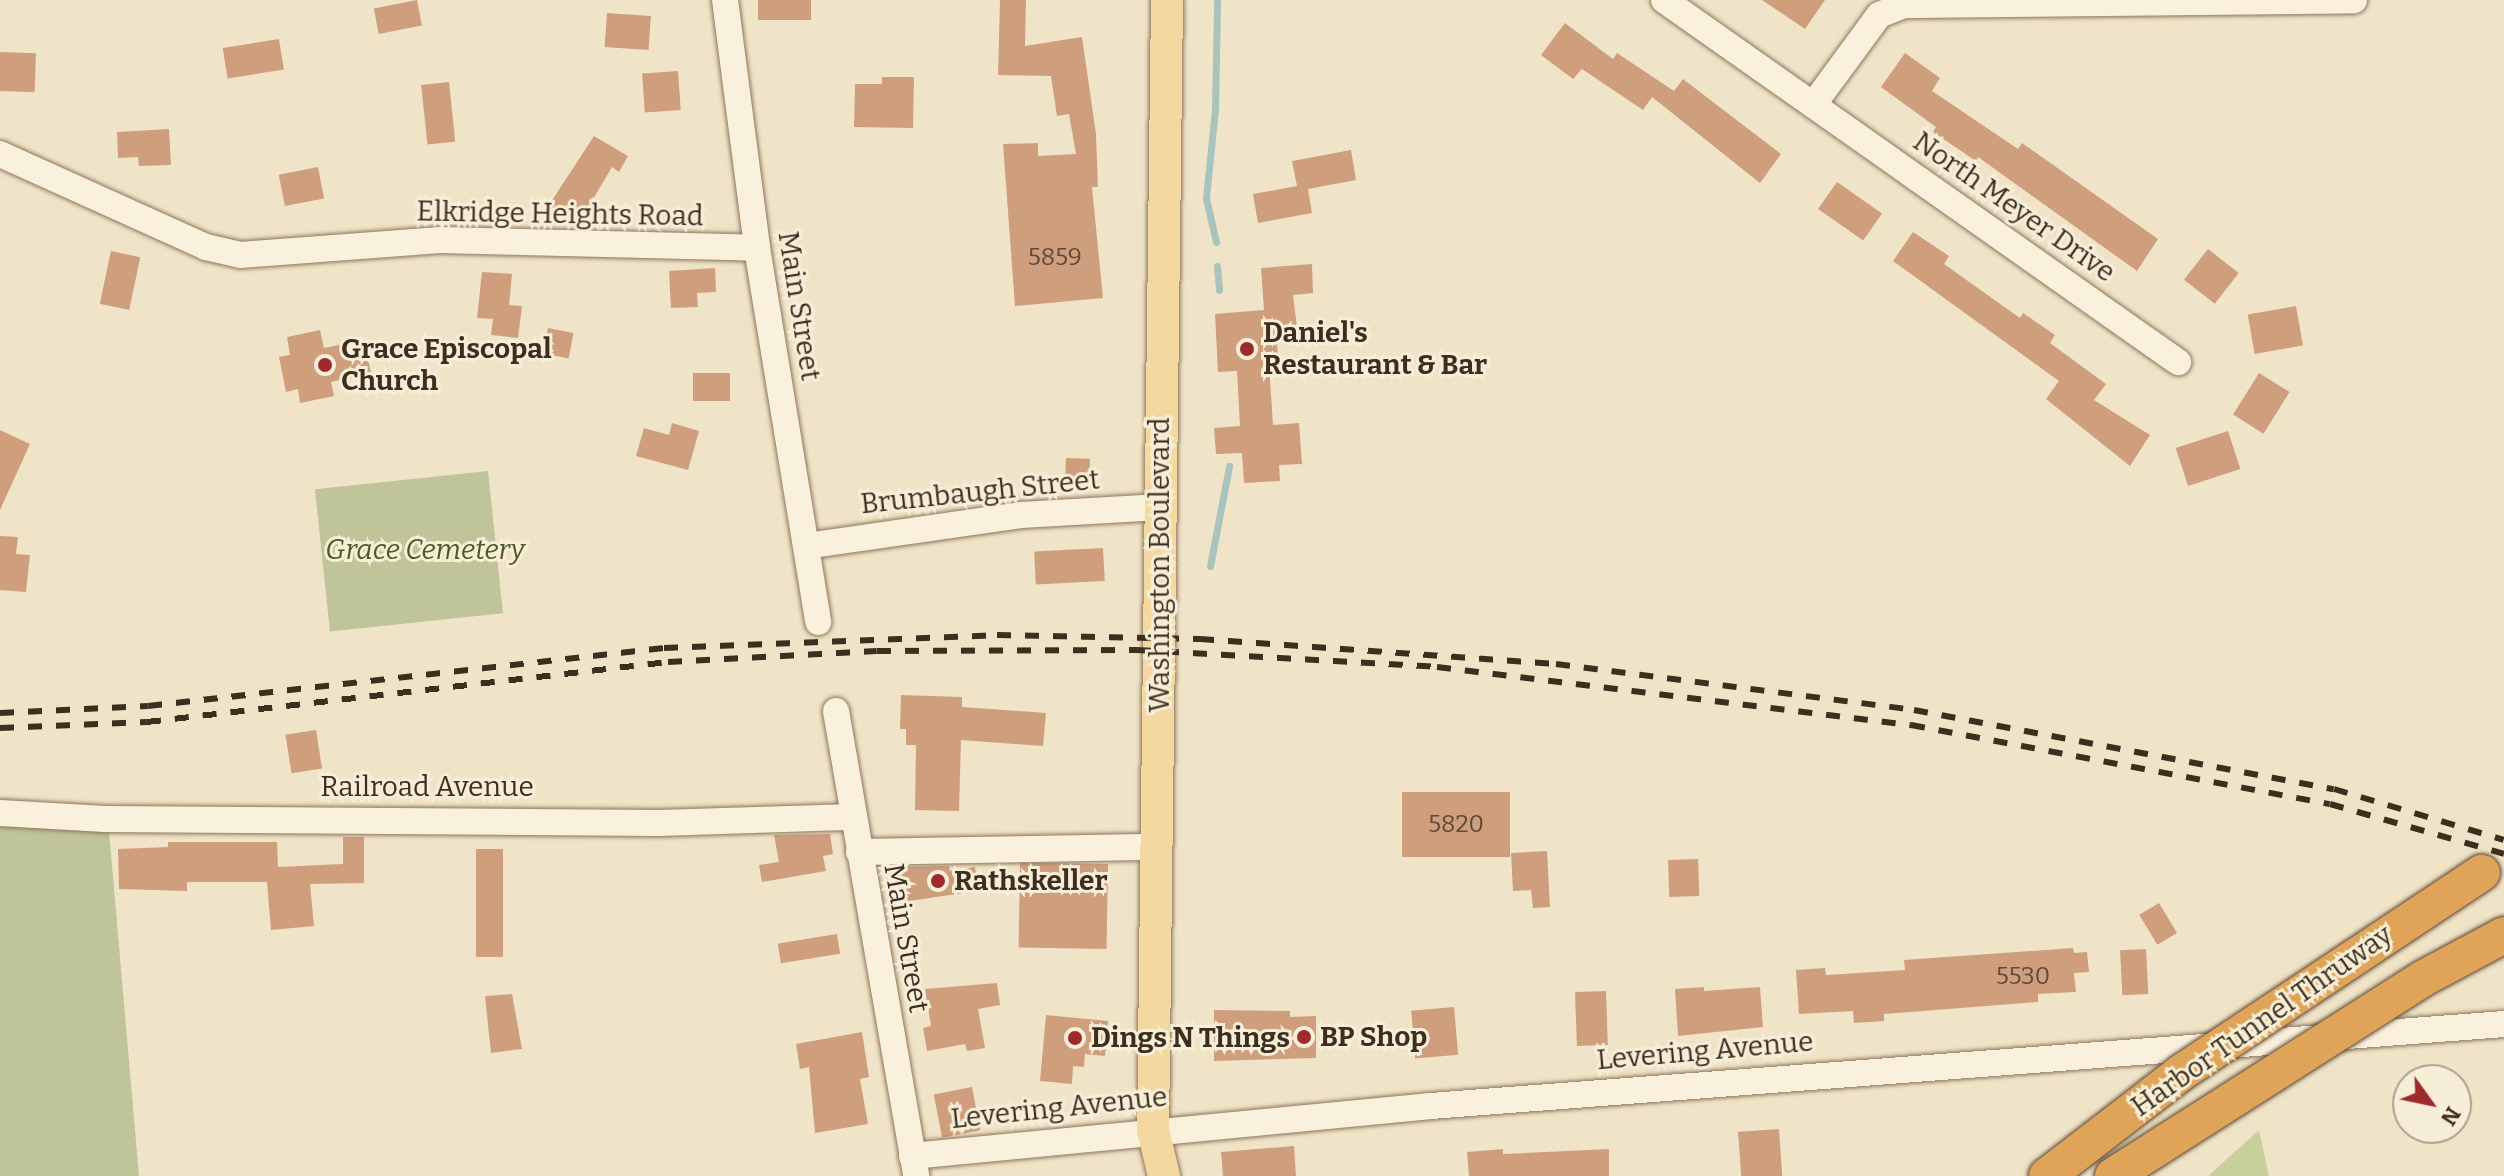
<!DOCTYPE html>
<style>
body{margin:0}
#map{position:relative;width:2504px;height:1176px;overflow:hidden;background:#f0e4c8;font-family:Bitter,serif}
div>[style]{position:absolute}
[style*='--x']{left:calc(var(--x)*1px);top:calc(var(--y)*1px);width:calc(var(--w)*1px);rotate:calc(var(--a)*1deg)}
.green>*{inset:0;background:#c9cf9b}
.cemetery>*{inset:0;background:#bfc49a;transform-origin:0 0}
.stream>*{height:7px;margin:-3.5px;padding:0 3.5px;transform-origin:3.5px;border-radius:3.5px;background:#a9c4bc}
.building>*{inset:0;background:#cf9f7d;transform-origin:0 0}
.roads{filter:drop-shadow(0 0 2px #8d765c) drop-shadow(0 0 2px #8d765c)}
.minor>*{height:26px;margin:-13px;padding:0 13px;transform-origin:13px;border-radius:13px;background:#faf1dc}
.major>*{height:32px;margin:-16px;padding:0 16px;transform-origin:16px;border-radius:16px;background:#f3d9a0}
.rail>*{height:6px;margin-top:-3px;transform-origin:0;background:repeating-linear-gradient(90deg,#3d2e20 0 14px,transparent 0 28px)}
.bridges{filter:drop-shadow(0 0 2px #5b4430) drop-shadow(0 0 2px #5b4430)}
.highway-bridge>*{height:36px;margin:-18px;padding:0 18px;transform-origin:18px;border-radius:18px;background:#e0a458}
.dots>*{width:22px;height:22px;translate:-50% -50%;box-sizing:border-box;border:4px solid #f7eed8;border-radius:50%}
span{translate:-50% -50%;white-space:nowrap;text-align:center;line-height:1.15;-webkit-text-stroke:6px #f7eed8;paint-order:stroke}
.number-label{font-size:24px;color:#624a37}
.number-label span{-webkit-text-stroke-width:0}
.street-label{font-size:28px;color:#3d2e20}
.poi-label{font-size:28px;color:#3d2e20;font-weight:700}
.left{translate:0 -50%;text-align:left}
.park-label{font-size:28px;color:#4d5a26;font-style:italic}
.north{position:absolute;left:2392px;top:1064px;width:80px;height:80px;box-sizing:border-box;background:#f7eed8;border:2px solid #ada18e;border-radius:50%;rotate:123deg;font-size:22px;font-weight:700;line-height:32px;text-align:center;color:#3d2e20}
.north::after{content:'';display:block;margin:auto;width:28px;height:36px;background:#9e2a2b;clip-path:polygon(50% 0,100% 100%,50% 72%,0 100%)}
</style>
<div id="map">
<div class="green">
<div style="clip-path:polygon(2259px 1130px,2269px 1176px,2208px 1176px)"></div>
</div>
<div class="cemetery">
<div style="left:488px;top:471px;width:143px;height:174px;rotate:84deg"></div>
<div style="clip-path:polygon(11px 825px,109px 831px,139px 1176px,0 1176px,0 827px)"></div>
</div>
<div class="stream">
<div style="--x:1216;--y:242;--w:45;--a:-102.8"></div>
<div style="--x:1206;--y:198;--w:89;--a:-84.2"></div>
<div style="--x:1215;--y:109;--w:109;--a:-88.9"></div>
<div style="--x:1217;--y:266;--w:24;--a:85"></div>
<div style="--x:1210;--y:566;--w:102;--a:-79.2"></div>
</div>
<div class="building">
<div style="left:417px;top:0;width:26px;height:44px;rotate:79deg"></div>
<div style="left:758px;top:0;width:53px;height:20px"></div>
<div style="clip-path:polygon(1000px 0,1026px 0,1025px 46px,1082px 37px,1096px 134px,1098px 187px,1092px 187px,1103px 298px,1015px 306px,1003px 144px,1038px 143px,1038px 156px,1076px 154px,1069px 114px,1057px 116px,1051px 76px,998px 75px)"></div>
<div style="clip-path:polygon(1762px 0,1825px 0,1805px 29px)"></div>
<div style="left:607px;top:13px;width:44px;height:34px;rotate:4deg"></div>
<div style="clip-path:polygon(1565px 23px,1613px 59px,1617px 53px,1674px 91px,1683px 79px,1781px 154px,1760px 183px,1652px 97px,1643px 110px,1582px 69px,1573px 79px,1541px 55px)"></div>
<div style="left:279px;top:39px;width:31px;height:57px;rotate:81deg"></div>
<div style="left:0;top:52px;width:36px;height:39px;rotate:2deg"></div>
<div style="clip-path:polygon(1905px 53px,1940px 78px,1932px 91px,2018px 149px,2022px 143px,2158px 239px,2137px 271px,1978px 157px,1976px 161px,1933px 132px,1936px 127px,1881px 87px)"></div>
<div style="left:678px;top:71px;width:39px;height:36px;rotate:86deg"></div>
<div style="clip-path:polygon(882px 77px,914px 77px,913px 128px,854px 127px,855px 84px,882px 84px)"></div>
<div style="left:449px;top:82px;width:60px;height:28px;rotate:84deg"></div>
<div style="clip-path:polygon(169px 129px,171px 165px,139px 166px,138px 157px,118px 158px,117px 132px)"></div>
<div style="clip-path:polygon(594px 136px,628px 156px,619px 172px,612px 167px,579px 223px,549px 205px)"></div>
<div style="clip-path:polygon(1351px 150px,1356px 180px,1308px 189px,1312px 213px,1258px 223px,1253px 194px,1297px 186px,1292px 161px)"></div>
<div style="left:318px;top:167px;width:32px;height:40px;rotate:79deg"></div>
<div style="left:1837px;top:182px;width:55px;height:33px;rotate:35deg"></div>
<div style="clip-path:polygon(1913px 232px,1949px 256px,1944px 264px,2020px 318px,2023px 313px,2055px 335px,2050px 343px,2106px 384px,2094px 400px,2150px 435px,2130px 466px,2046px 399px,2059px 381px,1893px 261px)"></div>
<div style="left:2208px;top:249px;width:39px;height:39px;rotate:38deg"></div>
<div style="left:111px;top:251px;width:30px;height:54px;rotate:12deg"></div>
<div style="clip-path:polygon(1312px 264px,1313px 293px,1293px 295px,1298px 335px,1277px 336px,1278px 363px,1269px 364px,1273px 425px,1299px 423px,1302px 464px,1279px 465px,1280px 481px,1244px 483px,1242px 453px,1216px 454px,1214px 428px,1240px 426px,1237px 371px,1218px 372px,1215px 314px,1264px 310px,1261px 268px)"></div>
<div style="clip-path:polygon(715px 268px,716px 292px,697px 293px,698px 307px,671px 308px,669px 271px)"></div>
<div style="clip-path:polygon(482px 272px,512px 274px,509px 305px,522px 306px,518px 338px,491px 335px,493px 319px,477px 318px)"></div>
<div style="left:2296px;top:306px;width:40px;height:49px;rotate:80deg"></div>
<div style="left:548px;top:328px;width:26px;height:26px;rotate:11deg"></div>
<div style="clip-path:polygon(320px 330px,324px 348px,364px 340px,371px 373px,331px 382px,334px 396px,300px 403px,298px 389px,286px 392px,279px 357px,290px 355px,287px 337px)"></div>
<div style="left:693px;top:373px;width:37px;height:28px"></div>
<div style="left:2259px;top:373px;width:36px;height:49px;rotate:32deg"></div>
<div style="clip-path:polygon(672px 423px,699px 431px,688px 470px,636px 456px,644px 428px,669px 435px)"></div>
<div style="clip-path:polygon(0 430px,30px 444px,0 510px)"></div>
<div style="left:2228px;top:431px;width:40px;height:55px;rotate:72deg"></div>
<div style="left:1066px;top:458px;width:24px;height:32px;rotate:2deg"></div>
<div style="clip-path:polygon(0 536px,18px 537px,16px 554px,30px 555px,26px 592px,0 590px)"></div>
<div style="left:1103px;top:548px;width:33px;height:69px;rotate:87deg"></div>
<div style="clip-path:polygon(901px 695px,962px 697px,962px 707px,1046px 713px,1043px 746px,961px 740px,959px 811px,915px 810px,916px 745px,906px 745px,906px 729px,900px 729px)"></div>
<div style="left:316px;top:730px;width:39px;height:31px;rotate:81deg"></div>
<div style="left:1402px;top:792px;width:108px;height:65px"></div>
<div style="clip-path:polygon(830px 834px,833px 854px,823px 856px,826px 871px,762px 882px,759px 865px,779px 862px,774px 835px)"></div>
<div style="clip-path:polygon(343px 837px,364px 837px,364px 883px,310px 884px,314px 926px,271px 930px,267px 882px,187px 882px,187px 891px,119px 889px,118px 849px,168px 847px,168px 842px,277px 842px,278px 867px,343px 864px)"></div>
<div style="left:476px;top:849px;width:27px;height:108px"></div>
<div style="clip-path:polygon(1547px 851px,1550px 907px,1533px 908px,1531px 890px,1513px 891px,1511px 853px)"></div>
<div style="left:1698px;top:859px;width:37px;height:30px;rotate:88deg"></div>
<div style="left:1108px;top:864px;width:85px;height:88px;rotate:91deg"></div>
<div style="clip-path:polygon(949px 866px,950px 871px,975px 867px,978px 891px,902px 902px,896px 867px)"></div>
<div style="left:2159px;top:903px;width:35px;height:23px;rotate:59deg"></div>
<div style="left:837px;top:934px;width:20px;height:60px;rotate:81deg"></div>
<div style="clip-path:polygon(2073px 948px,2074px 953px,2087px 952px,2089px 972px,2074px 973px,2076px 992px,2038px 994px,2038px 1002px,1884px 1014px,1884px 1021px,1854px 1023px,1853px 1011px,1799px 1014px,1796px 970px,1825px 968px,1826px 975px,1905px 970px,1904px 960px)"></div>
<div style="left:2146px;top:949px;width:45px;height:26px;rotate:87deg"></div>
<div style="clip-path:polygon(997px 983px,1000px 1005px,978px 1009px,985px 1048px,967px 1051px,965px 1044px,927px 1051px,923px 1028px,931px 1026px,925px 989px)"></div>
<div style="clip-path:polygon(1704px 987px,1704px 991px,1760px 987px,1763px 1027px,1678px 1036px,1675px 989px)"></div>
<div style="left:1606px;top:991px;width:54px;height:31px;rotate:88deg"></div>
<div style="clip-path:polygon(512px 994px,522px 1049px,491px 1053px,485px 996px)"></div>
<div style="left:1454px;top:1007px;width:48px;height:43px;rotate:85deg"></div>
<div style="clip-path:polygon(1214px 1010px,1290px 1011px,1290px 1017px,1316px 1016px,1316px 1058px,1214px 1061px)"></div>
<div style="clip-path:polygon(1046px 1015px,1108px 1021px,1105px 1056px,1085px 1054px,1084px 1067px,1073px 1066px,1072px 1084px,1040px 1081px)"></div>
<div style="clip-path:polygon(862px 1032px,869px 1077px,860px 1079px,868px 1124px,815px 1133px,809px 1067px,800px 1069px,796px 1044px)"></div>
<div style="left:972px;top:1087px;width:44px;height:39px;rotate:79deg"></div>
<div style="left:1779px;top:1129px;width:47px;height:41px;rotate:86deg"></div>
<div style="clip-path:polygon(1294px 1146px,1296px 1176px,1223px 1176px,1221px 1152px)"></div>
<div style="clip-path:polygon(1503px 1149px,1503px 1154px,1609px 1149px,1609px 1176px,1469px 1176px,1467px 1152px)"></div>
</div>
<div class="roads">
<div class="minor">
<div style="--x:725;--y:0;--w:250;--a:82.6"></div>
<div style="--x:757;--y:248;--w:379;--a:80.7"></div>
<div style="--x:1664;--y:0;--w:629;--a:35.16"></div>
<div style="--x:1813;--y:105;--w:112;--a:-53.7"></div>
<div style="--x:1879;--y:15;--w:27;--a:-22"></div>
<div style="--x:1904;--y:5;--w:450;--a:-0.6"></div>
<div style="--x:0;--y:154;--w:226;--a:24.3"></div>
<div style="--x:206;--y:247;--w:35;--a:13"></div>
<div style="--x:240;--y:255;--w:201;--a:-4.3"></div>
<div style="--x:440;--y:240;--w:317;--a:1.4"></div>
<div style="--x:806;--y:546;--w:217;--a:-8.2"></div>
<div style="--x:1021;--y:515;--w:140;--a:-3.3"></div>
<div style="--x:836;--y:711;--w:472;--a:80.2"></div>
<div style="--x:0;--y:813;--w:105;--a:3.3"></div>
<div style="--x:105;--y:819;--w:554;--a:0.41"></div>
<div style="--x:659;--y:823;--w:195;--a:-1.8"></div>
<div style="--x:859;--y:852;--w:300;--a:-1"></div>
<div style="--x:912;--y:1156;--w:521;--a:-5.5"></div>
<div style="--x:1431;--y:1106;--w:1076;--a:-4.37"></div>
</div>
<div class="major">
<div style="--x:1164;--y:1176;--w:47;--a:-103.4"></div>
<div style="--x:1153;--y:1130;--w:1130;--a:-89.29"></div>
</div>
</div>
<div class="rail">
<div style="--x:0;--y:713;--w:148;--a:-2.7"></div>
<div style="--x:148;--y:706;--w:519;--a:-6.41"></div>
<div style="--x:664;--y:648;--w:333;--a:-2.2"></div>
<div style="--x:997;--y:635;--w:203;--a:1.1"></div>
<div style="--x:1200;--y:639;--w:357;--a:4"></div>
<div style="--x:1556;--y:664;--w:361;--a:7.3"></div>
<div style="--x:1914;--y:710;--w:427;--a:10.7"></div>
<div style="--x:2334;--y:789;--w:177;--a:16.7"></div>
<div style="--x:0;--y:728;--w:147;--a:-2.3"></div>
<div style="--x:147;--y:722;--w:524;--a:-6.57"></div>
<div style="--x:668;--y:662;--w:209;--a:-3"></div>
<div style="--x:877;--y:651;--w:260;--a:-0.2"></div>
<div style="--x:1137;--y:650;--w:300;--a:3.2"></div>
<div style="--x:1437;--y:667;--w:478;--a:7"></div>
<div style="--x:1911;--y:725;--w:426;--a:10.7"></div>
<div style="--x:2330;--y:804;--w:181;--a:16"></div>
</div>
<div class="bridges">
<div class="highway-bridge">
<div style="--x:2047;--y:1176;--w:170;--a:-37.6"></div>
<div style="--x:2182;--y:1072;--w:360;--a:-33.6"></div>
<div style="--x:2113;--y:1176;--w:366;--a:-32.5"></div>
<div style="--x:2422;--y:979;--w:93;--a:-28.2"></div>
</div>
</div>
<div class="dots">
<div style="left:1247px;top:349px;background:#9e2a2b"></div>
<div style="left:325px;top:365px;background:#9e2a2b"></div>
<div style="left:938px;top:881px;background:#9e2a2b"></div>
<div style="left:1304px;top:1037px;background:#9e2a2b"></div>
<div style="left:1075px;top:1038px;background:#9e2a2b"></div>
</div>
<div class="number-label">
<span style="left:1055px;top:258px">5859</span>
<span style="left:1456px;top:825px">5820</span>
<span style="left:2023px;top:977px">5530</span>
</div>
<div class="street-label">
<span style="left:2014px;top:207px;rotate:35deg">North Meyer Drive</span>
<span style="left:560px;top:214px;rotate:1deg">Elkridge Heights Road</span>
<span style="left:799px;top:306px;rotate:81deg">Main Street</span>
<span style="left:980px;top:492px;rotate:-6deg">Brumbaugh Street</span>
<span style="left:1160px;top:565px;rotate:-90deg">Washington Boulevard</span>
<span style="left:427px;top:787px">Railroad Avenue</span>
<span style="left:906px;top:938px;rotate:80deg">Main Street</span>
<span style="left:2262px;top:1021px;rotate:-35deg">Harbor Tunnel Thruway</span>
<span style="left:1705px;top:1051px;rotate:-5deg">Levering Avenue</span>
<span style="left:1059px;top:1108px;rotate:-6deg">Levering Avenue</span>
</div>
<div class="poi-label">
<span class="left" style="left:1263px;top:349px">Daniel's<br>Restaurant &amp; Bar</span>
<span class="left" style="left:341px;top:365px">Grace Episcopal<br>Church</span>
<span class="left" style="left:954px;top:881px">Rathskeller</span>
<span class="left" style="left:1320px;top:1037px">BP Shop</span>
<span class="left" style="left:1091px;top:1038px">Dings N Things</span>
</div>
<div class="park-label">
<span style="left:425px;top:550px">Grace Cemetery</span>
</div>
<div class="north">N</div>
</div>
